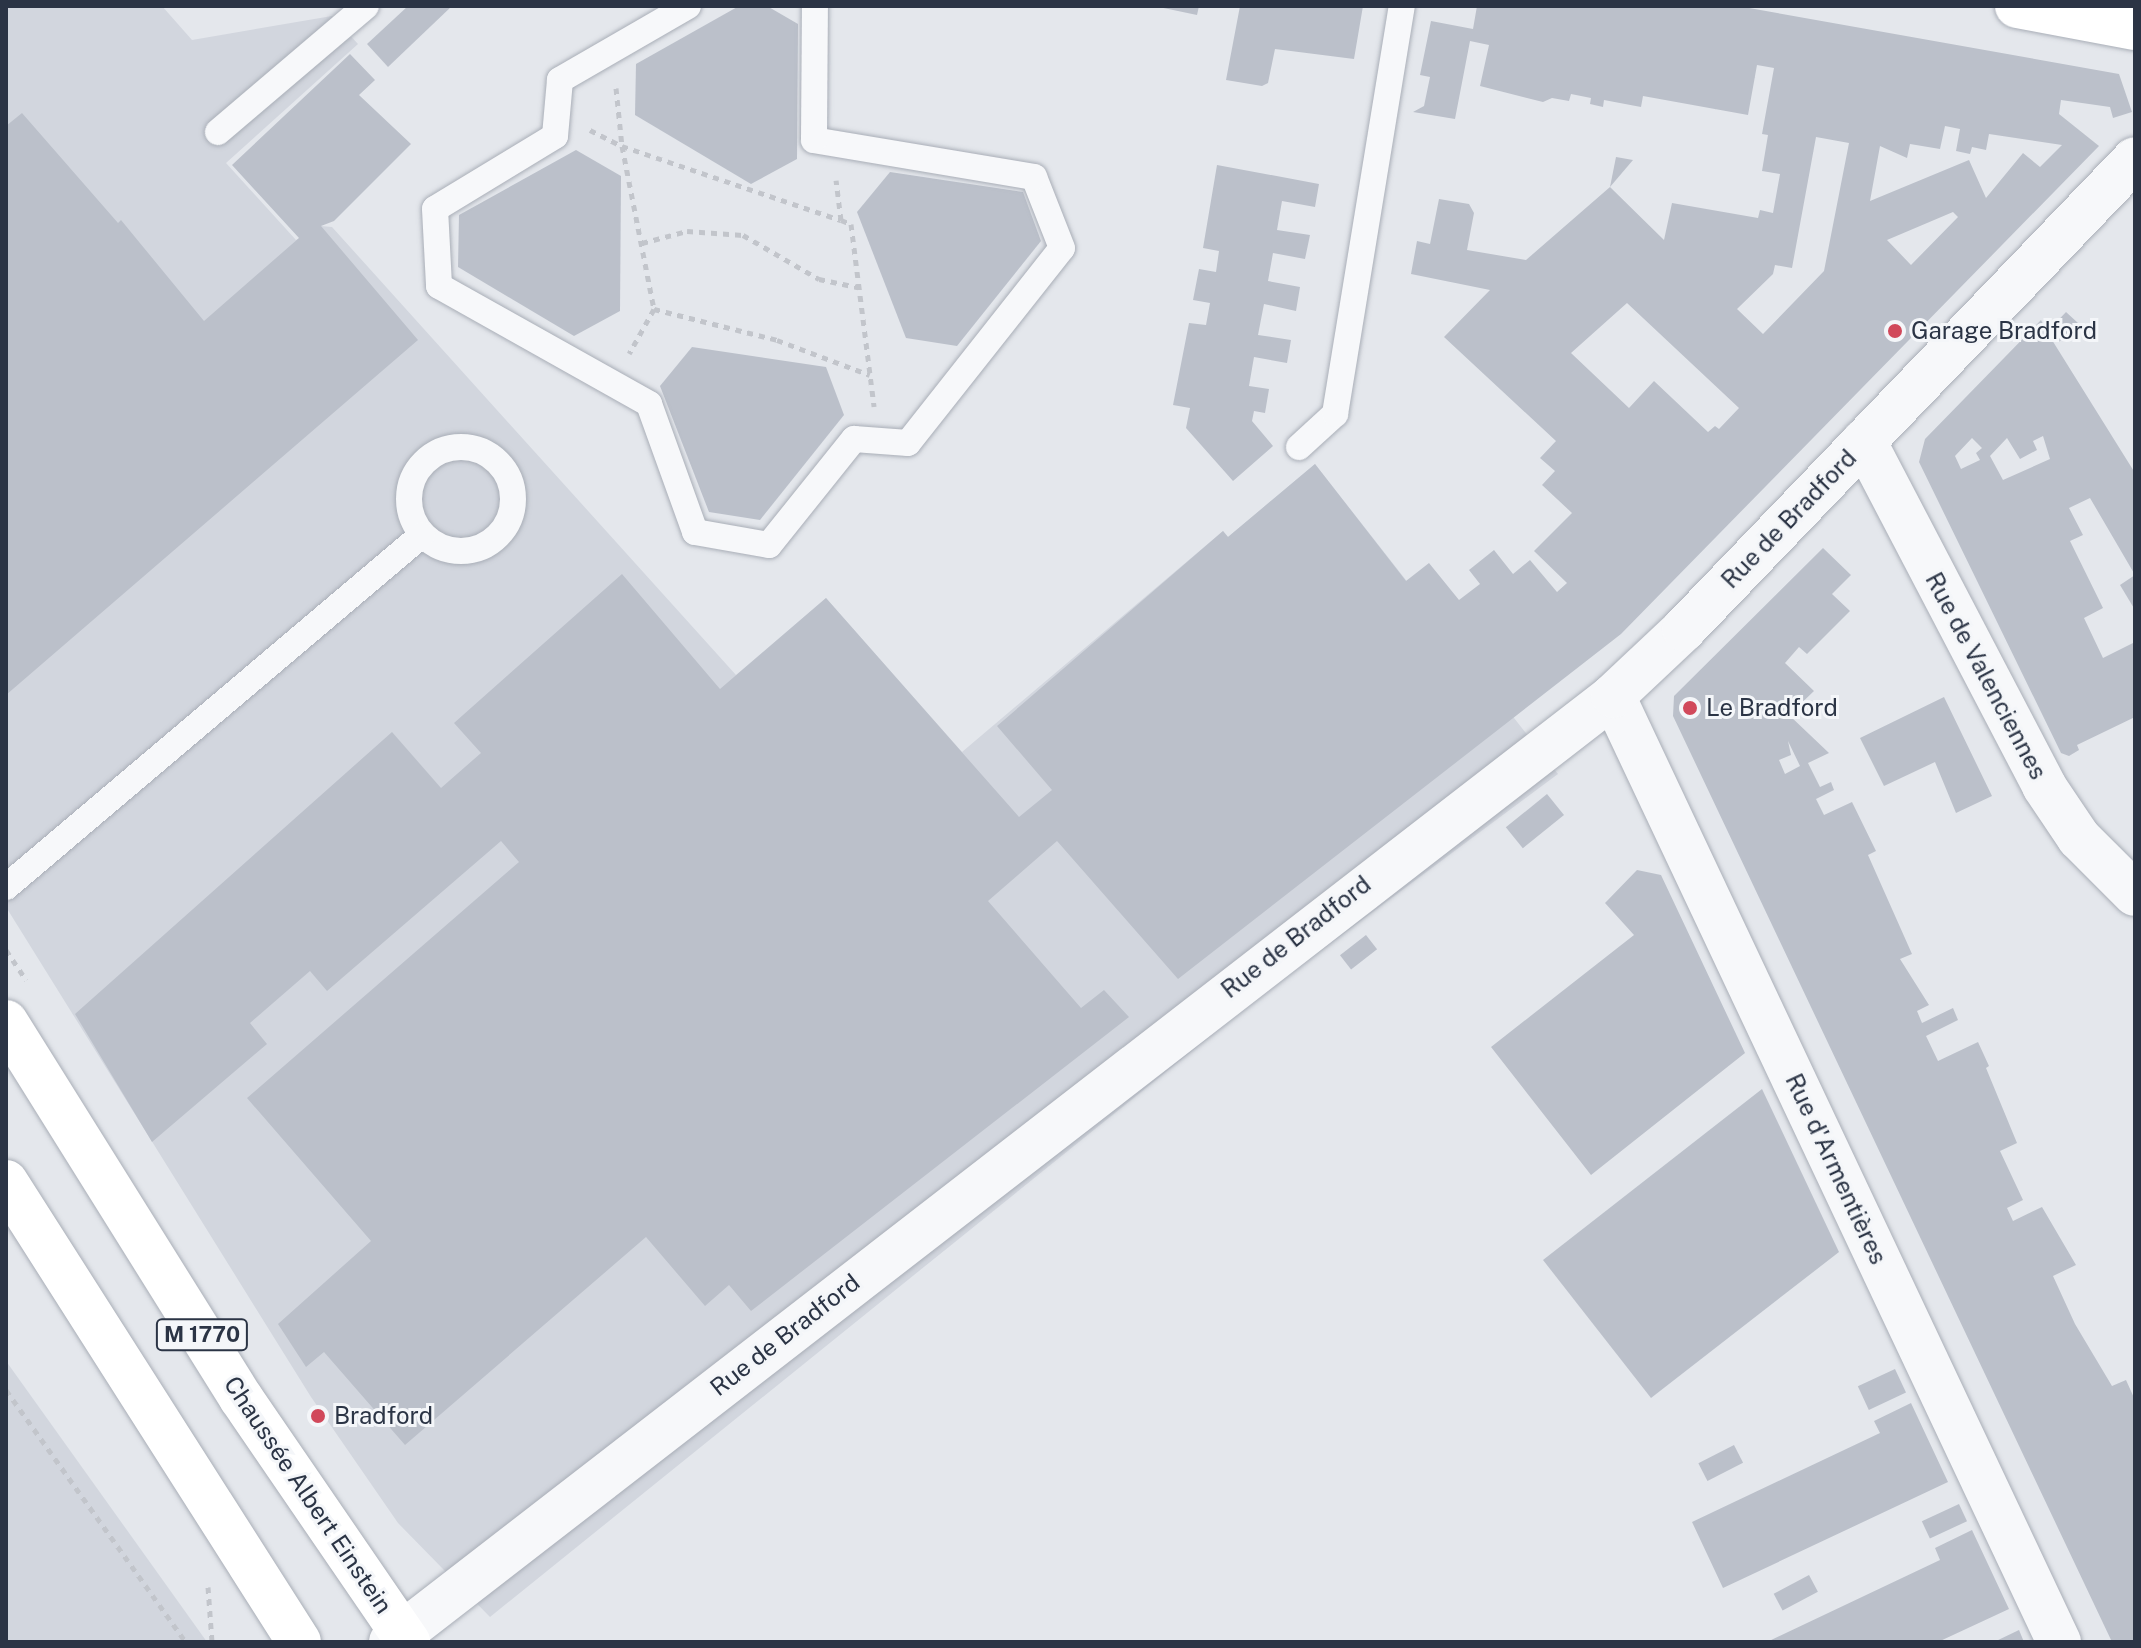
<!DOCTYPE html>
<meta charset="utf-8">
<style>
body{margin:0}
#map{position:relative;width:2141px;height:1648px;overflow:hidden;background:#e4e7ec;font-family:"Public Sans",sans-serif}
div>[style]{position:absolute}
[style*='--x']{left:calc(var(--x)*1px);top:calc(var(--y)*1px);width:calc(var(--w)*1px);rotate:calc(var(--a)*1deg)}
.built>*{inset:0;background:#d2d6de}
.building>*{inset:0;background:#bbc0ca;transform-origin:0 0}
.path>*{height:5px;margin-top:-2.5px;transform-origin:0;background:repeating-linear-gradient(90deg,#c2c5cb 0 6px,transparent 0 12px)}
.roads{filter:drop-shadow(0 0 2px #a9aeb7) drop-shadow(0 0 2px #a9aeb7)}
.service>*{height:26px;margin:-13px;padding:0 13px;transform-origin:13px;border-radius:13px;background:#f7f8fa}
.service>.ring{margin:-13px;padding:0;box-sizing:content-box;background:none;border:26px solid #f7f8fa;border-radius:50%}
.minor>*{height:44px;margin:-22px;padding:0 22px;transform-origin:22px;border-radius:22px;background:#f7f8fa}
.secondary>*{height:44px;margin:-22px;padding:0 22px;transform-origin:22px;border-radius:22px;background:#fff}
.primary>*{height:44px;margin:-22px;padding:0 22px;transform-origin:22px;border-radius:22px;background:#fff}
.dots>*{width:22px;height:22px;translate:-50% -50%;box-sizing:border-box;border:4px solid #f4f6f9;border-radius:50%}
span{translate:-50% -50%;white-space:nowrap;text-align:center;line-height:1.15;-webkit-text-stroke:6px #f4f6f9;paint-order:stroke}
.shield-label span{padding:2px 6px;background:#f4f6f9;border:2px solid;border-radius:6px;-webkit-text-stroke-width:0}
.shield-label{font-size:22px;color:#2b3445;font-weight:700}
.poi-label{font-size:24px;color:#2b3445}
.left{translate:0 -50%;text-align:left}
.street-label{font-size:24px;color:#2b3445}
.frame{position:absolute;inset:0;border:8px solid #2b3445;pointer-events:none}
</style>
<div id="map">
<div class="built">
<div style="clip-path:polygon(6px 6px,162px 6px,192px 40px,332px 16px,358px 44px,226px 163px,296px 240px,321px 226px,332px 227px,736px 675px,826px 598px,962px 752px,1223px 531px,1228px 537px,1315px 464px,1558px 774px,1260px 996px,490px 1617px,398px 1523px,311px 1397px,6px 907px)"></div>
<div style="clip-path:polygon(6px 1361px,207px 1642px,6px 1642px)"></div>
</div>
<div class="building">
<div style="clip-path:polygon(408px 6px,452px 6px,388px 67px,367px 44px)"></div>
<div style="clip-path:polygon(739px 6px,767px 6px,798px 24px,797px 159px,751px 184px,635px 115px,636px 64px)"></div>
<div style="clip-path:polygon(1154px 6px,1199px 6px,1197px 15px)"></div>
<div style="clip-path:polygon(1240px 6px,1363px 6px,1354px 59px,1275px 49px,1268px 83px,1262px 86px,1226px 80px)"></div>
<div style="clip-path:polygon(evenodd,1477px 6px,1738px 6px,2119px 74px,2132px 112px,2113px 118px,2110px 107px,2061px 100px,2059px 114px,2099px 146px,1621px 634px,1178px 979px,1057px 841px,988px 901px,1081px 1008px,1104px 990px,1129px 1017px,751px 1311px,729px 1285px,705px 1306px,646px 1237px,405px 1445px,324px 1352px,306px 1367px,278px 1324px,371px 1241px,247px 1098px,519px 862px,501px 841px,327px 991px,310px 971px,250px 1023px,267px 1044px,152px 1142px,75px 1014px,392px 732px,441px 788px,481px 753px,454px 723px,622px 574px,720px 689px,826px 598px,1019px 817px,1052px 790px,997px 726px,1223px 531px,1228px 537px,1315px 464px,1406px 581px,1429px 563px,1459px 600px,1480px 584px,1469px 570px,1494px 550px,1513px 574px,1530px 560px,1557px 592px,1567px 583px,1534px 551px,1572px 513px,1542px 485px,1555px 471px,1540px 458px,1556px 441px,1444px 337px,1490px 290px,1411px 274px,1417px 241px,1430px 244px,1439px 199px,1469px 204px,1474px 213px,1467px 250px,1526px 260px,1610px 187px,1664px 240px,1672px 203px,1758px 218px,1760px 210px,1773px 213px,1780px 174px,1762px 171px,1768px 135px,1762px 134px,1774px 68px,1757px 65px,1748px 115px,1643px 96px,1641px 107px,1604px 100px,1603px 107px,1590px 104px,1591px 98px,1571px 94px,1569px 101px,1552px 98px,1543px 102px,1480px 86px,1489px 45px,1470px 41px,1455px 119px,1413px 112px,1424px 106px,1430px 77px,1420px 75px,1431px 21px,1473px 29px,1477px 6px,1945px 126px,1960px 129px,1956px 151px,1970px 154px,1972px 147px,1986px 150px,1989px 134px,2062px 145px,2040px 167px,2023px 153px,1986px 198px,1969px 160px,1870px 201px,1880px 146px,1907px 158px,1910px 144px,1940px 149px,1945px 126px,1477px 6px,1816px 137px,1849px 143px,1824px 271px,1763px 334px,1737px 309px,1773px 274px,1775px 265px,1792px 268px,1816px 137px,1477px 6px,1953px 212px,1958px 217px,1911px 265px,1887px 240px,1953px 212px,1477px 6px,1627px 303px,1739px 408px,1719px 429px,1715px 426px,1708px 432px,1654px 381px,1629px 408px,1571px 353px,1627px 303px)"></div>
<div style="clip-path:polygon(350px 54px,375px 80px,359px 95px,411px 144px,334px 221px,321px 226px,418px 340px,6px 695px,6px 126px,22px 113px,118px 223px,121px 220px,204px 321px,299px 238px,232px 165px)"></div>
<div style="clip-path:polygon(576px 150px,621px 176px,620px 311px,574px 336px,458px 267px,459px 215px)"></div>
<div style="clip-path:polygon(1616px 157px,1633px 160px,1610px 187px)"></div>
<div style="clip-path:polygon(1217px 165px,1319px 184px,1315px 207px,1282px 201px,1277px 230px,1310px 235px,1305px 259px,1273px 253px,1268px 281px,1300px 287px,1296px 311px,1264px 304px,1258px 335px,1291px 340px,1287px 363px,1254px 357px,1249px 386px,1269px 389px,1265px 413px,1254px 411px,1252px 421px,1273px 446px,1233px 481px,1186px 428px,1190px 408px,1173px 405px,1189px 323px,1206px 325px,1210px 303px,1193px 300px,1199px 269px,1216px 272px,1219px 251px,1203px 248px)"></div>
<div style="clip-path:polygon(890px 172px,1023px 192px,1041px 241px,957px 346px,906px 338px,857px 212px)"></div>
<div style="clip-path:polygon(evenodd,2066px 312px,2078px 323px,2059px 342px,2047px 332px,2135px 473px,2135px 575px,2090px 498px,2069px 508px,2083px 535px,2070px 541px,2103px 608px,2084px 618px,2103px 658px,2135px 642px,2135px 717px,2077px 745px,2079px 750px,2069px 756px,2061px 753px,1919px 462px,1925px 439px,2041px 320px,2047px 332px,2066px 312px,2043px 436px,2050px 459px,2003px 480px,1990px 456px,2007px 438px,2020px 459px,2037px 450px,2033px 441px,2043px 436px,2066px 312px,1972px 438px,1982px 448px,1976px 453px,1980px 460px,1961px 469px,1955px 456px,1972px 438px)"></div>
<div style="clip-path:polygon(692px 347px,826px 367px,844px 415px,760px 520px,709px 512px,660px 386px)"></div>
<div style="clip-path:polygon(evenodd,1823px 548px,1851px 575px,1832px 594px,1850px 611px,1807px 654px,1799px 647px,1785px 663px,1814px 691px,1789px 715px,1829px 753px,1808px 763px,1820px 787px,1831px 782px,1834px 790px,1816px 799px,1824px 815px,1852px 802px,1876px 851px,1868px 855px,1912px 954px,1900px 959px,1929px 1005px,1917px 1011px,1922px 1023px,1953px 1008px,1958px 1020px,1926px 1036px,1938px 1061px,1978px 1042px,1989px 1066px,1986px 1068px,2017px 1143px,2000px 1151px,2023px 1200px,2007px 1208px,2013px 1221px,2042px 1207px,2076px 1265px,2053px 1276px,2075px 1324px,2112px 1386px,2126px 1380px,2135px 1400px,2135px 1642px,2112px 1642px,1673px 716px,1674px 696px,1823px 548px,1788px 741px,1800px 766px,1785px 774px,1779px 760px,1791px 755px,1788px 741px)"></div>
<div style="clip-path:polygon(2135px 575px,2135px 610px,2120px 585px)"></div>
<div style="clip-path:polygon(1944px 697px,1992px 796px,1956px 813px,1935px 762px,1884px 786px,1860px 738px)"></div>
<div style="left:1547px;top:794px;width:27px;height:53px;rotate:51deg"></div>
<div style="clip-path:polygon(1637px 870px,1661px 875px,1745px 1053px,1591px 1175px,1491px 1047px,1634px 935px,1605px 903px)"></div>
<div style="left:1366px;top:935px;width:18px;height:33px;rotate:52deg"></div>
<div style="clip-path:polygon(1762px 1089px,1839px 1252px,1651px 1398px,1543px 1260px)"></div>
<div style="left:1895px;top:1369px;width:26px;height:41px;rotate:65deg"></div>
<div style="clip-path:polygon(1911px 1403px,1948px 1482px,1723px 1588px,1692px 1522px,1880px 1433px,1874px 1421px)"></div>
<div style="left:1734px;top:1445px;width:20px;height:40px;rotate:63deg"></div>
<div style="left:1959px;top:1504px;width:19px;height:41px;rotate:65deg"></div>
<div style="clip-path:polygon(1972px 1530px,2009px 1609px,1938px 1642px,1767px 1642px,1940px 1560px,1935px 1548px)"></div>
<div style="left:1809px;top:1575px;width:19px;height:40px;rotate:62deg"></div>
<div style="clip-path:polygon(2019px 1630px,2024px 1642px,1994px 1642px)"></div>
</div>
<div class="path">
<div style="--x:616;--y:88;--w:58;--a:84.1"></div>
<div style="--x:622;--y:146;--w:231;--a:18.7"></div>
<div style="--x:841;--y:220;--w:40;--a:-97.1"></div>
<div style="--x:590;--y:130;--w:36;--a:27"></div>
<div style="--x:622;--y:146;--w:166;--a:78.9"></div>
<div style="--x:654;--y:309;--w:51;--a:119.1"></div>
<div style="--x:841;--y:220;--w:11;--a:22"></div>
<div style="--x:851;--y:224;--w:184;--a:82.8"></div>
<div style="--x:642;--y:243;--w:47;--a:-14.9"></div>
<div style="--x:687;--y:231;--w:56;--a:4.1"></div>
<div style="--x:743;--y:235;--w:88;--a:30.1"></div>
<div style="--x:819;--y:279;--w:40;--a:12"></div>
<div style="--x:654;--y:309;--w:127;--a:14.1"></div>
<div style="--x:777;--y:340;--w:99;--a:20.6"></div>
<div style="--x:6;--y:950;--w:36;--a:56"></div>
<div style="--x:6;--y:1390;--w:310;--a:54.5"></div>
<div style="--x:208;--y:1587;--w:55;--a:85.8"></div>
</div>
<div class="roads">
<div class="service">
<div style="--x:688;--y:6;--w:148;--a:150"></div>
<div style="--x:560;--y:80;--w:56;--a:95.1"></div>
<div style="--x:555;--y:136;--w:140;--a:148.7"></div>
<div style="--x:435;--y:209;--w:77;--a:87"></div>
<div style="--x:439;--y:286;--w:241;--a:29.3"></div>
<div style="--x:649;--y:404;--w:136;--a:70.2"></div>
<div style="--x:695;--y:532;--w:75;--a:10"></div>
<div style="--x:769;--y:545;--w:136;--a:-51.3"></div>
<div style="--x:854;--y:439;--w:54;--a:4.2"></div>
<div style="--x:908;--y:443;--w:248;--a:-51.7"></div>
<div style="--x:1062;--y:248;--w:76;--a:-111.5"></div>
<div style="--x:1034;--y:177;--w:223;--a:-170.5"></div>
<div style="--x:814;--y:140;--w:134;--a:-89.6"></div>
<div style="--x:218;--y:132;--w:194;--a:-40.4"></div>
<div class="ring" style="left:409px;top:447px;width:78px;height:78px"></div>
<div style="--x:1299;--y:447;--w:49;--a:-42.5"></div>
<div style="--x:1335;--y:414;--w:413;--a:-80.7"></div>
<div style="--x:6;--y:887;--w:545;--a:-40.24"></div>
</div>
<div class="minor">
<div style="--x:1864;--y:441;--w:389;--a:62.4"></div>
<div style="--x:2044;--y:786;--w:63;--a:56.1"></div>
<div style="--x:2079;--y:838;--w:79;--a:45"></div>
<div style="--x:1613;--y:696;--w:1046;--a:64.76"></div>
<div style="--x:391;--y:1642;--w:1545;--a:-37.74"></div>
<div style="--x:1613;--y:696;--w:98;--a:-43.3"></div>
<div style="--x:1684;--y:629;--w:651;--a:-46.18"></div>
</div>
<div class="secondary">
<div style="--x:2017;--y:6;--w:120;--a:10.6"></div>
</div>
<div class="primary">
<div style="--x:6;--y:1022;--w:443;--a:58"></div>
<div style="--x:241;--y:1398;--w:296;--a:55.6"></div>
<div style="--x:6;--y:1182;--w:545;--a:57.5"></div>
</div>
</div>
<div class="dots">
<div style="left:1895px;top:331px;background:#d1495b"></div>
<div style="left:1690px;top:708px;background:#d1495b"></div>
<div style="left:318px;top:1416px;background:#d1495b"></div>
</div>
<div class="shield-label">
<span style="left:202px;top:1335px">M 1770</span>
</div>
<div class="poi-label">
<span class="left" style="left:1911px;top:331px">Garage Bradford</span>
<span class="left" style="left:1706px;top:708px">Le Bradford</span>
<span class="left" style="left:334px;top:1416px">Bradford</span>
</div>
<div class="street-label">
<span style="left:1789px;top:519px;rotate:-46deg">Rue de Bradford</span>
<span style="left:1986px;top:676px;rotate:62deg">Rue de Valenciennes</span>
<span style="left:1296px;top:937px;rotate:-38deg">Rue de Bradford</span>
<span style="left:1836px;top:1169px;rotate:65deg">Rue d'Armentières</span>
<span style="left:785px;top:1335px;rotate:-38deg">Rue de Bradford</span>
<span style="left:308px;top:1495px;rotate:56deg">Chaussée Albert Einstein</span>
</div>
<div class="frame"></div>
</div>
